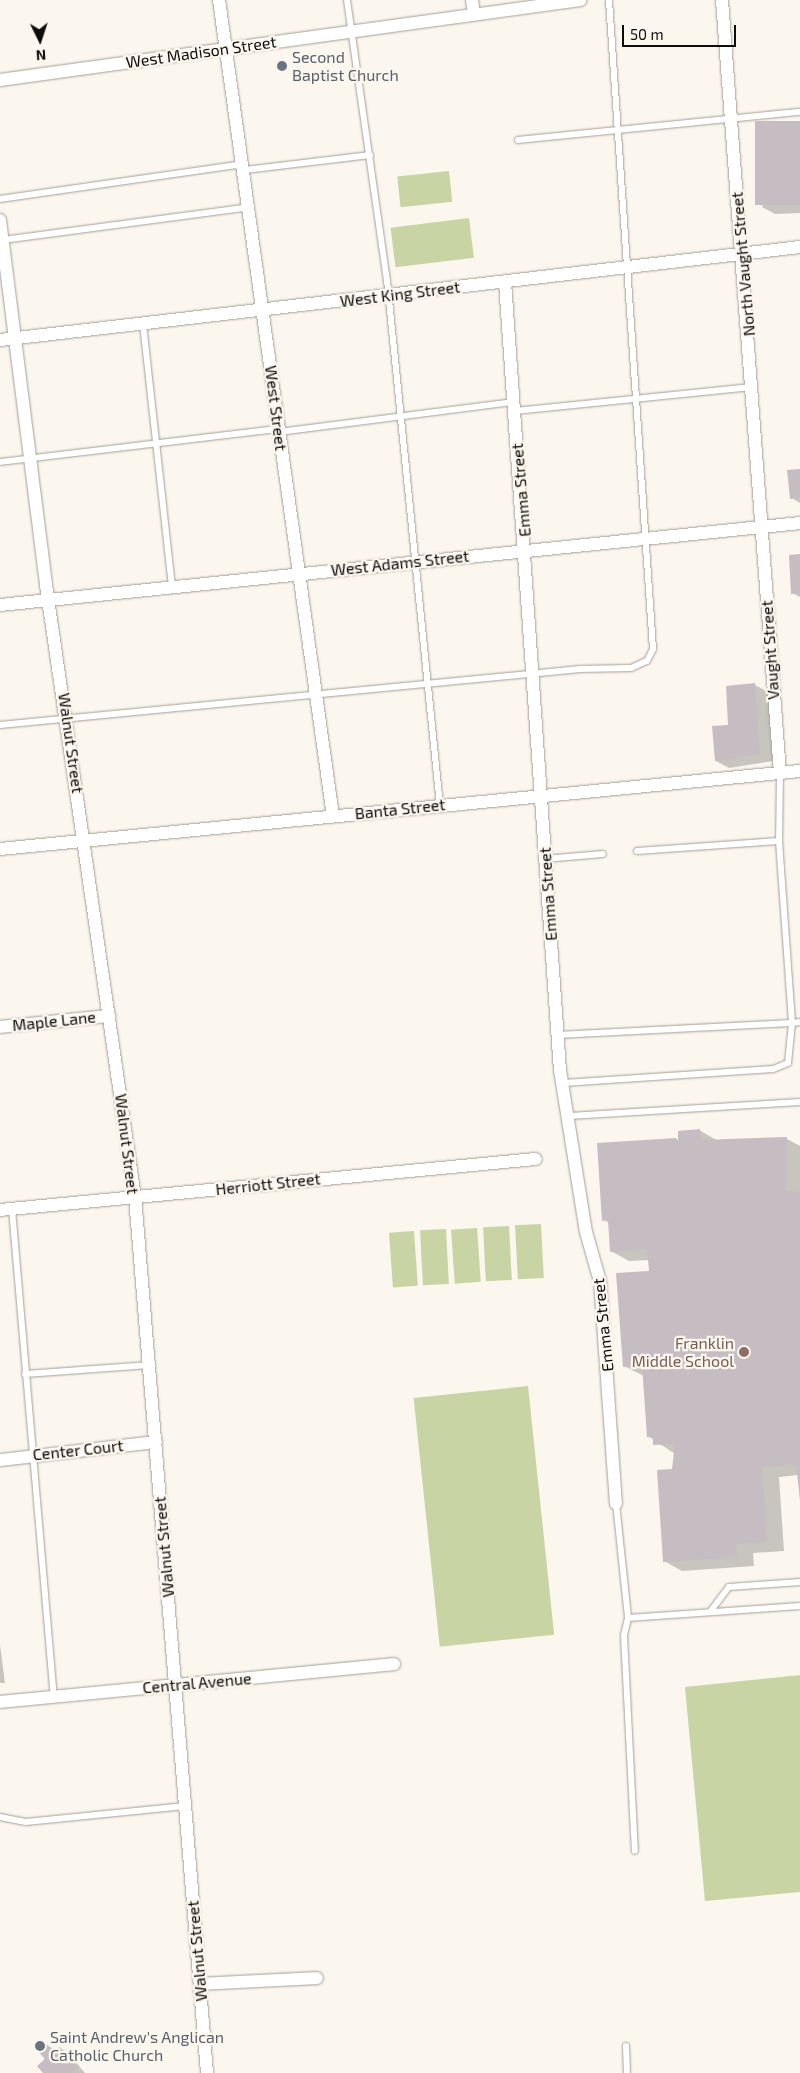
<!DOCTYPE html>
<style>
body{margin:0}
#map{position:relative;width:800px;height:2073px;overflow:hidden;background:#fbf6ee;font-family:"Exo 2",sans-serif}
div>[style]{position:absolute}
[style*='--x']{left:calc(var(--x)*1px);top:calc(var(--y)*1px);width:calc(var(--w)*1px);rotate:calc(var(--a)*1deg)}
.green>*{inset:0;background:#c9d4a5;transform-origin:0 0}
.shadow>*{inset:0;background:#0003}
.building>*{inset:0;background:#c5bdc2;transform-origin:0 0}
.roads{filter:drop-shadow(0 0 1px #a39f97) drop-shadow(0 0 1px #a39f97)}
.service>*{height:6px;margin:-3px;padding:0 3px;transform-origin:3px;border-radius:3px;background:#fff}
.minor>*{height:12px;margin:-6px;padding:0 6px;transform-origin:6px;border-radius:6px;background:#fff}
.dots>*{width:14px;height:14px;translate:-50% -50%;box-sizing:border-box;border:2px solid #fbf6ee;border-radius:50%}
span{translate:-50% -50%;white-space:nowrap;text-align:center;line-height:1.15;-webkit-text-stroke:4.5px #fbf6ee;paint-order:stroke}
.street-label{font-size:16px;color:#0e0c0a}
.worship-label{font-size:16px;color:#5b616d}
.left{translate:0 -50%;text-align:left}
.education-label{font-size:16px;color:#785e54}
.right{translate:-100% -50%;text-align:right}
.north{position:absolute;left:15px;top:15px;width:50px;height:50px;-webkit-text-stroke:4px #fbf6ee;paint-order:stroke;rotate:176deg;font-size:14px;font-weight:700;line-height:20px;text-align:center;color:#0e0c0a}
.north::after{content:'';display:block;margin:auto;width:18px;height:22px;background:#0e0c0a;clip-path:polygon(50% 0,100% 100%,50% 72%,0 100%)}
.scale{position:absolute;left:622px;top:25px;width:114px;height:22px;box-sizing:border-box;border:2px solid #0e0c0a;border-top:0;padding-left:6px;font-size:15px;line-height:18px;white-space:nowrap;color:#0e0c0a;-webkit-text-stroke:4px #fbf6ee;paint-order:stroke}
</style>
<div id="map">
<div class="green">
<div style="left:449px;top:171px;width:31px;height:52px;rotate:84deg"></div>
<div style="left:469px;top:218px;width:40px;height:79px;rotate:83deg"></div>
<div style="left:541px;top:1224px;width:54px;height:26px;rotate:87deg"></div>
<div style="left:509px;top:1226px;width:54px;height:26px;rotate:87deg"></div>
<div style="left:477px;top:1228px;width:54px;height:26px;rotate:86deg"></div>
<div style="left:446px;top:1229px;width:55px;height:26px;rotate:87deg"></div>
<div style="left:414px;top:1231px;width:55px;height:25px;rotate:86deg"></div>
<div style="left:528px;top:1386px;width:250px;height:115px;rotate:84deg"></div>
<div style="clip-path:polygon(800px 1675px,800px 1892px,705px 1901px,685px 1687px)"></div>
</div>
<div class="shadow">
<div style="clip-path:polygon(800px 122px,800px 213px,775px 214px,762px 207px)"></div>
<div style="clip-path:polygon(800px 470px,800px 503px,792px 498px)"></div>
<div style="clip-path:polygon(800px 555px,800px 597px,792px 593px)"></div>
<div style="clip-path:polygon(755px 685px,768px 692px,773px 761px,729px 768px,716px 761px,730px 726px)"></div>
<div style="clip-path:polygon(699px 1130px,718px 1141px,787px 1139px,800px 1146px,800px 1502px,798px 1475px,779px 1477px,784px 1551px,753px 1553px,754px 1566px,682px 1571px,664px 1561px,675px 1454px,648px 1436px,644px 1376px,624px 1366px,650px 1272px,649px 1260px,629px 1261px,611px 1251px,609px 1223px,604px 1220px,675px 1139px,680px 1141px)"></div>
<div style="clip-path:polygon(0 1645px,5px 1683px,0 1683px)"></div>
<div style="clip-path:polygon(43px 2042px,56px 2051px,60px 2048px,68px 2053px,85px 2073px,45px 2073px)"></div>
</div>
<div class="building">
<div style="left:800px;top:121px;width:84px;height:45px;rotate:90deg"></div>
<div style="clip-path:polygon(800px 469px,800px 498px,790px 499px,787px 470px)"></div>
<div style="clip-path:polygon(800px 554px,800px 593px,791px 594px,789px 555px)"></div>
<div style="clip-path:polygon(755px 683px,760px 754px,715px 761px,712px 726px,728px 725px,726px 686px)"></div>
<div style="clip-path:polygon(700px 1129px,701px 1140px,787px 1137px,786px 1191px,800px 1190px,800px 1498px,796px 1465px,762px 1467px,767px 1541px,736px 1544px,737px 1557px,663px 1562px,657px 1470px,672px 1469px,675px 1444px,653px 1445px,653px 1437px,647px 1437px,642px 1365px,623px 1367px,616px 1273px,649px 1271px,647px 1249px,610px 1252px,608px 1220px,602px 1221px,597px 1143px,676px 1138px,678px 1142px,678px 1131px)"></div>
<div style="clip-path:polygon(43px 2040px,53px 2052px,60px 2047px,78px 2068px,72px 2073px,43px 2073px,37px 2066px,45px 2059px,35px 2048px)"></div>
</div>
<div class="roads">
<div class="service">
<div style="--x:347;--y:0;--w:283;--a:81.9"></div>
<div style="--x:387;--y:280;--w:528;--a:84.24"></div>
<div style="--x:518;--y:140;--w:283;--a:-5.7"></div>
<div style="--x:245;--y:170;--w:126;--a:-6.8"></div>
<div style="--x:0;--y:199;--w:246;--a:-8.2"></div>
<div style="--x:3;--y:240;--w:248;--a:-7.6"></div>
<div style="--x:143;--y:324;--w:265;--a:83.7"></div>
<div style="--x:515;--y:411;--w:238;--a:-5.8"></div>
<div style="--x:279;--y:432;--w:237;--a:-7.3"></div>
<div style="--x:0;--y:462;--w:280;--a:-6.8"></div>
<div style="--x:0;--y:725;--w:583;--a:-5.51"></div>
<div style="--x:580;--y:669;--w:51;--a:-1.1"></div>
<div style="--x:631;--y:668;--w:17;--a:-24"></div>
<div style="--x:647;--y:661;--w:13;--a:-63"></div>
<div style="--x:653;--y:649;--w:650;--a:-93.88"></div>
<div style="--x:780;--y:773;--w:68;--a:90.8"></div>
<div style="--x:779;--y:841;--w:182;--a:85.9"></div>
<div style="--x:792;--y:1023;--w:8;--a:-7"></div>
<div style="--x:637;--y:851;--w:142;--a:-4"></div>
<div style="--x:544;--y:859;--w:59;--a:-4.8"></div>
<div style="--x:557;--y:1035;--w:235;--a:-2.9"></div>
<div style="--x:792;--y:1023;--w:40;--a:95.7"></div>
<div style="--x:788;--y:1063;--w:16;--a:158"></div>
<div style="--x:773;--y:1069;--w:210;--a:176.2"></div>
<div style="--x:569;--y:1116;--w:231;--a:-3.5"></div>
<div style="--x:12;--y:1209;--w:490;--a:85.1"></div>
<div style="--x:25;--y:1374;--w:125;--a:-4.1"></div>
<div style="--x:616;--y:1503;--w:116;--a:84"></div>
<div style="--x:628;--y:1618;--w:172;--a:-4"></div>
<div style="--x:710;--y:1612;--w:31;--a:-53"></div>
<div style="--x:729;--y:1587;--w:71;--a:-4"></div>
<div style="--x:628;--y:1618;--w:18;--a:103"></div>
<div style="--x:624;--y:1636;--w:215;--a:87.1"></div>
<div style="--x:0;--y:1817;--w:26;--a:11"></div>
<div style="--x:26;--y:1822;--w:160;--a:-5.7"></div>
<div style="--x:626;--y:2046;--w:27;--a:88"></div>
</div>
<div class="minor">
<div style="--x:219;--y:0;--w:824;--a:82.05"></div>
<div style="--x:472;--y:0;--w:14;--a:82"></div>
<div style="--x:722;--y:0;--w:775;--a:85.71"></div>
<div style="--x:0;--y:80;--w:586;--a:-7.84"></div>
<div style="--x:0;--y:220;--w:368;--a:82.8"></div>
<div style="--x:46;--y:585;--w:618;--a:81.73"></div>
<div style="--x:135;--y:1197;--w:879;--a:85.3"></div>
<div style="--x:505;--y:282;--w:790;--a:86.01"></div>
<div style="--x:560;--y:1070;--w:164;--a:80.9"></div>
<div style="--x:586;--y:1232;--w:51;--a:74.1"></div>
<div style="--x:600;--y:1281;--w:223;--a:85.9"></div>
<div style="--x:0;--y:340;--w:805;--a:-6.63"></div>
<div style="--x:0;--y:605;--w:804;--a:-5.85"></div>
<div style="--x:0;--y:849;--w:804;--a:-5.57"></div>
<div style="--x:0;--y:1027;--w:110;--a:-5.8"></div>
<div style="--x:0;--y:1210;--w:538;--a:-5.44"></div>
<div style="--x:0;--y:1460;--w:157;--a:-6.6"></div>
<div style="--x:0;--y:1702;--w:396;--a:-5.5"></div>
<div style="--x:200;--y:1984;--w:117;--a:-2.9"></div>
</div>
</div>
<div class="dots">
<div style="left:282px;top:66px;background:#6b7280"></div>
<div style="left:744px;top:1352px;background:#8d6e63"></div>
<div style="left:40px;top:2046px;background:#6b7280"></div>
</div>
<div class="street-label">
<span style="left:201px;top:52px;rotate:-8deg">West Madison Street</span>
<span style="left:743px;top:264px;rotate:-95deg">North Vaught Street</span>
<span style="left:400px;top:294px;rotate:-7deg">West King Street</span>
<span style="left:276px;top:408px;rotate:83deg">West Street</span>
<span style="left:521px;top:490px;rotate:-95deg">Emma Street</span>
<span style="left:400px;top:563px;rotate:-6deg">West Adams Street</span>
<span style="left:770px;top:650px;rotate:-94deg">Vaught Street</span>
<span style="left:71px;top:743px;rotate:82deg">Walnut Street</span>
<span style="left:400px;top:809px;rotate:-6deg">Banta Street</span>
<span style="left:548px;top:894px;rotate:-94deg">Emma Street</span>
<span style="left:54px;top:1021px;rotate:-6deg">Maple Lane</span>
<span style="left:127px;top:1144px;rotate:83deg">Walnut Street</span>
<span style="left:268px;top:1184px;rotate:-6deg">Herriott Street</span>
<span style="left:603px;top:1325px;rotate:-96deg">Emma Street</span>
<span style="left:78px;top:1450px;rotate:-6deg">Center Court</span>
<span style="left:164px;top:1547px;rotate:-95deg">Walnut Street</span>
<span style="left:197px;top:1683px;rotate:-5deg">Central Avenue</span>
<span style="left:197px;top:1951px;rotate:-95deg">Walnut Street</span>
</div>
<div class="worship-label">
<span class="left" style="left:292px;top:66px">Second<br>Baptist Church</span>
<span class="left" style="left:50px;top:2046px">Saint Andrew's Anglican<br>Catholic Church</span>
</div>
<div class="education-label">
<span class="right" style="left:734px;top:1352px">Franklin<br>Middle School</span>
</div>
<div class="north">N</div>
<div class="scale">50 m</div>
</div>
